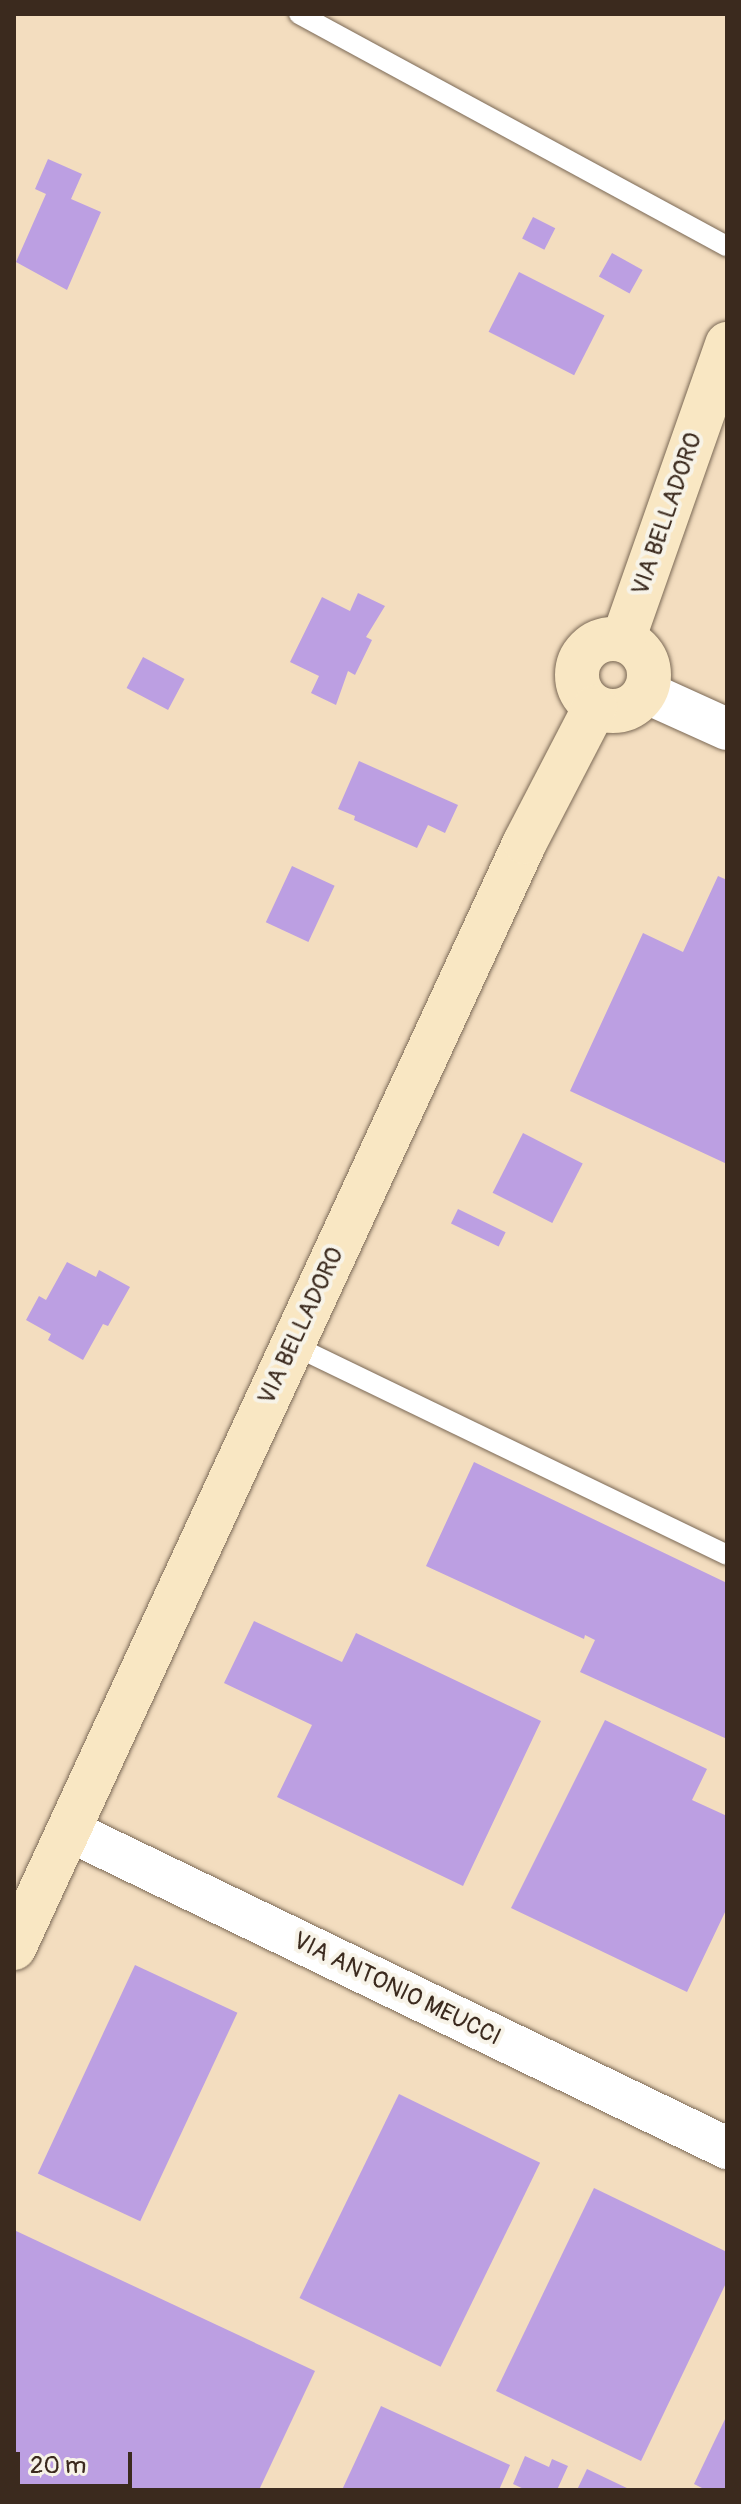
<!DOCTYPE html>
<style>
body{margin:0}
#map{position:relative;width:741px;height:2504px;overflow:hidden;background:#f3ddbf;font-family:Pangolin,sans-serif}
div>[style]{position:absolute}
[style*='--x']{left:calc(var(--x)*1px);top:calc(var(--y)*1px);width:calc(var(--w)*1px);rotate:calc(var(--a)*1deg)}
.building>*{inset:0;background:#bc9fe2;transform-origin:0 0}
.roads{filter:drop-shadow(0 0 2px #7b6956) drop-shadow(0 0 2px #7b6956)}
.service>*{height:20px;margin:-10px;padding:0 10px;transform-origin:10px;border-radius:10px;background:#fff}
.minor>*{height:42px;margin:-21px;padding:0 21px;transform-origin:21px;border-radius:21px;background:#fff}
.secondary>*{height:44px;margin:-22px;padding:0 22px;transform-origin:22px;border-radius:22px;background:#f9e7c3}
.secondary>.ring{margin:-22px;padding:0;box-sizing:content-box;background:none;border:44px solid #f9e7c3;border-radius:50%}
span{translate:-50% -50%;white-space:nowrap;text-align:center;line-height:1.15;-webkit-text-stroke:8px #f7f3e8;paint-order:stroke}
.street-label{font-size:24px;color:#3b2a1e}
.frame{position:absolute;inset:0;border:16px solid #3b2a1e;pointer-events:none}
.scale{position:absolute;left:16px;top:2452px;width:116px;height:36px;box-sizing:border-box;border:4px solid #3b2a1e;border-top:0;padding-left:10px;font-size:24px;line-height:28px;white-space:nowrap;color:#3b2a1e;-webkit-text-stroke:6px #f7f3e8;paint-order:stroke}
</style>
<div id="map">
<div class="building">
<div style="clip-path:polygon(48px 159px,82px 174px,71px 199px,101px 212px,67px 290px,16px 262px,46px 194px,35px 189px)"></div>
<div style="left:533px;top:217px;width:25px;height:24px;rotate:27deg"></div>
<div style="left:612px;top:253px;width:35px;height:27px;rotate:29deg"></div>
<div style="left:519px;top:272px;width:96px;height:67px;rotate:27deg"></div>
<div style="clip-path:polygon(358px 593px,385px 606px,366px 637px,372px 640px,355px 675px,348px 671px,336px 705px,311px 693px,319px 676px,290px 662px,322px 597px,350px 611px)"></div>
<div style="left:143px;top:657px;width:47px;height:35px;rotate:28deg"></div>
<div style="clip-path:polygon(359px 761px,458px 805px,445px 833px,428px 825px,417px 848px,354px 820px,355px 816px,338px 809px)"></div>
<div style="left:292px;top:866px;width:47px;height:62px;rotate:25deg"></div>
<div style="clip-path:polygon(718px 876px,727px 880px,727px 1164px,570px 1091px,643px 933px,683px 952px)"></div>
<div style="left:523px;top:1133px;width:67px;height:67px;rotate:27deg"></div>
<div style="left:458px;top:1209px;width:53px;height:16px;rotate:26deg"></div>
<div style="clip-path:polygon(67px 1262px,96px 1277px,99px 1270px,130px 1287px,108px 1326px,103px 1324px,83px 1360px,48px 1340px,51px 1334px,26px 1320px,39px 1296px,46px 1300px)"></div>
<div style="clip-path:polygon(474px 1462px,727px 1583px,727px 1739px,580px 1672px,595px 1640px,585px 1635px,584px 1639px,426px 1566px)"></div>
<div style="clip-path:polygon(254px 1621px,342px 1662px,356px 1633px,541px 1721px,463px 1886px,277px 1797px,312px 1725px,224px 1683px)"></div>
<div style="clip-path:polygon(605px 1720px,707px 1769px,692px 1800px,727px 1816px,727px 1908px,687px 1992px,511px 1908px)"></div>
<div style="left:135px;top:1965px;width:113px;height:230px;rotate:25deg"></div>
<div style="left:399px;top:2094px;width:157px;height:227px;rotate:26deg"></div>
<div style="clip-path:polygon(594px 2188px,727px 2252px,727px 2281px,641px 2461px,496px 2391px)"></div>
<div style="clip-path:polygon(14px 2230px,315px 2371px,259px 2490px,33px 2490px,14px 2481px)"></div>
<div style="clip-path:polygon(381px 2406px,510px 2465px,499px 2490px,342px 2490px)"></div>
<div style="clip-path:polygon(727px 2415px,727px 2490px,706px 2490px,694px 2484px)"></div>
<div style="clip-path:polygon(525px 2456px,549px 2467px,552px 2459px,568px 2466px,557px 2490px,526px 2490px,513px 2484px)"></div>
<div style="clip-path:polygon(587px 2469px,631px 2490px,577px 2490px)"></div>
</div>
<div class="roads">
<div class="service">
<div style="--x:299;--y:14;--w:487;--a:28.5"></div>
<div style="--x:293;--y:1345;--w:482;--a:25.8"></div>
</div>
<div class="minor">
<div style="--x:645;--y:692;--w:90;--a:24.3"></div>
<div style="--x:68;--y:1830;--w:732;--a:25.76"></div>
</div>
<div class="secondary">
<div class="ring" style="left:577px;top:639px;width:28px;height:28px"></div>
<div style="--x:623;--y:640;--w:314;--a:-70.6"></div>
<div style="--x:14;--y:1948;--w:1218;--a:-65.2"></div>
<div style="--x:525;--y:842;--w:152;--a:-62.6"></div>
</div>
</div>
<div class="street-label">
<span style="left:667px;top:514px;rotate:-71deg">VIA BELLADORO</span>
<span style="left:301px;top:1326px;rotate:-65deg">VIA BELLADORO</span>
<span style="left:397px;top:1989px;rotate:26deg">VIA ANTONIO MEUCCI</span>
</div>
<div class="frame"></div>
<div class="scale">20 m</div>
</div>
